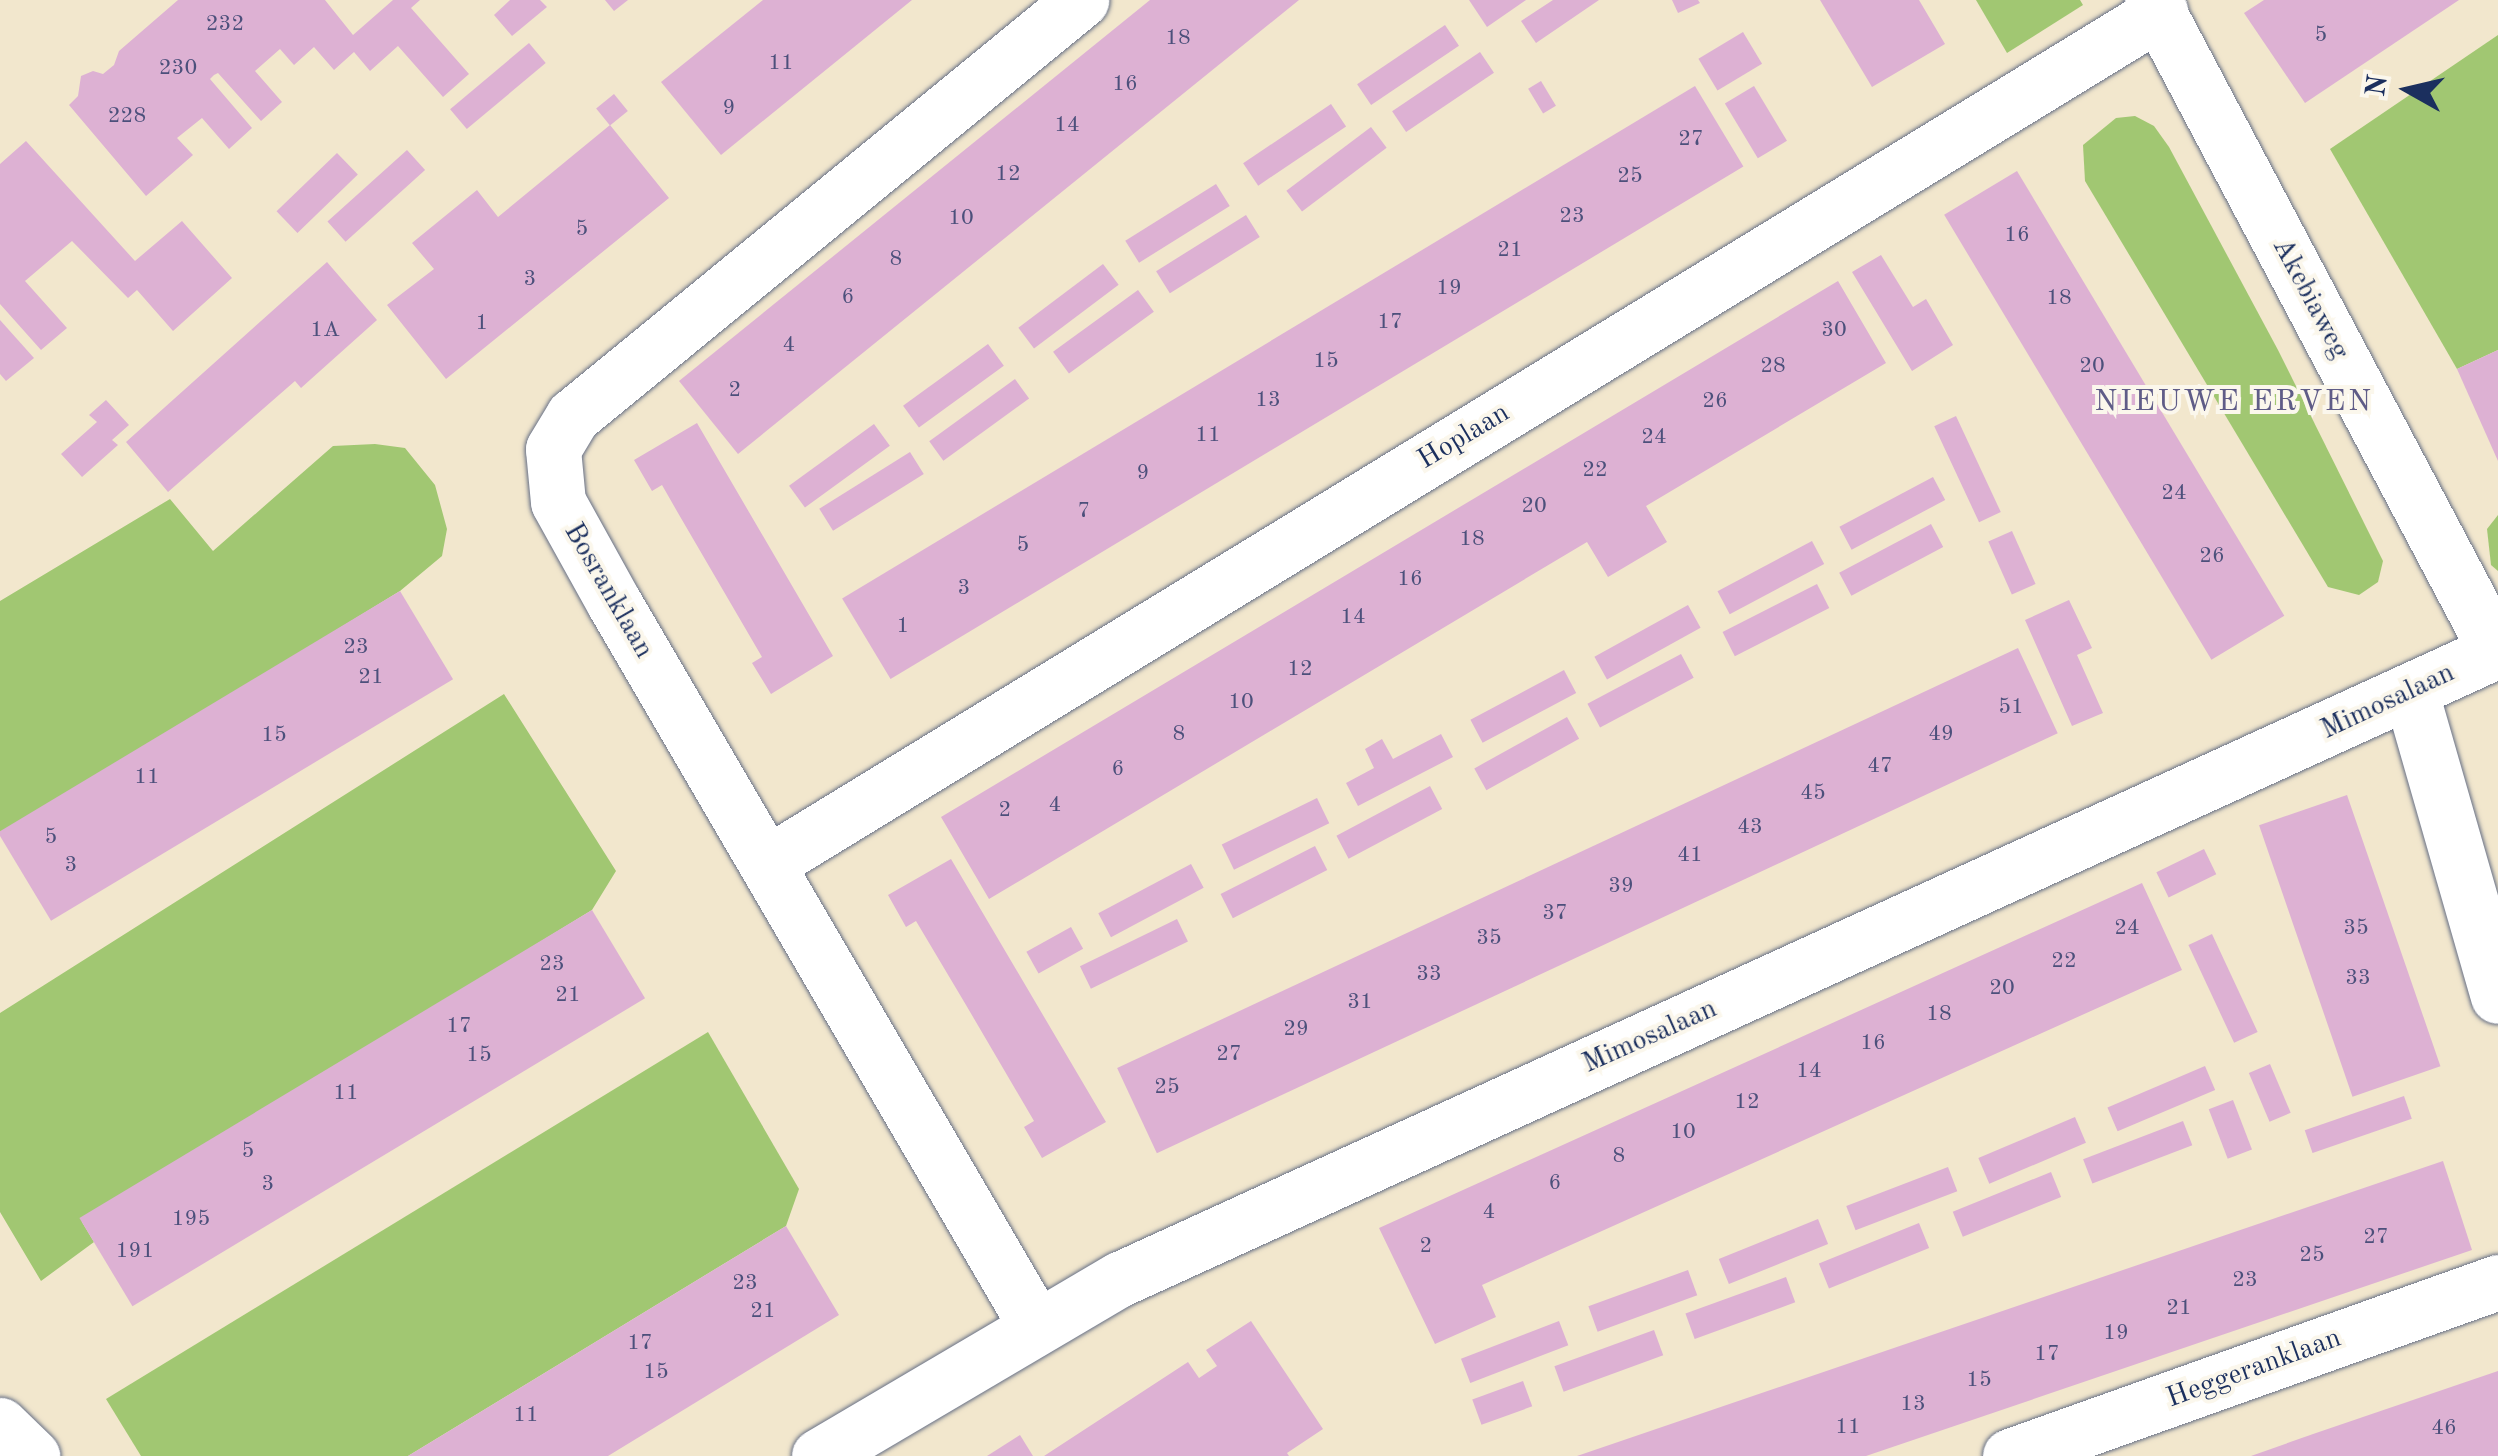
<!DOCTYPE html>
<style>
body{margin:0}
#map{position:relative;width:2498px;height:1456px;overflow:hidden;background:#f2e7cd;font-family:"Old Standard TT",serif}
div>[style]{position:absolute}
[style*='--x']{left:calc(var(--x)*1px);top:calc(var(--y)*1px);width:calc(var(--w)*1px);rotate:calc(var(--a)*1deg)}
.green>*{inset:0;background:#a1c772}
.building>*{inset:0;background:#ddb1d3;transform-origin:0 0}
.roads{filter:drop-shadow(0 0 2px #666f85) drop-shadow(0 0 2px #666f85)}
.street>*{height:55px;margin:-27.5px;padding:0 27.5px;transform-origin:27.5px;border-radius:27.5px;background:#fff}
span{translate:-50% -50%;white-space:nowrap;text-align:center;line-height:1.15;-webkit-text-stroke:8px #fbf7ec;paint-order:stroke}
.number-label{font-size:22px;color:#4c507b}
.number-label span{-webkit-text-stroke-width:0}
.street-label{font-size:28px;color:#1b2f5e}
.neighbourhood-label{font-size:30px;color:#5f5c87;letter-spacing:2.5px}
.north{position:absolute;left:2358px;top:40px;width:100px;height:100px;-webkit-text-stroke:8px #fbf7ec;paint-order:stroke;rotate:278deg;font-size:28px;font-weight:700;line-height:40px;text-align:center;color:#1b2f5e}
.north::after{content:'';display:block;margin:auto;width:35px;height:45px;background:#1b2f5e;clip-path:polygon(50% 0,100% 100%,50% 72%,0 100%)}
</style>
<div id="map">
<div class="green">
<div style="clip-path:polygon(1976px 0,2080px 0,2083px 5px,2007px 53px)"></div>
<div style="clip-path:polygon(2498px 35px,2498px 350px,2457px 369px,2330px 149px)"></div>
<div style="clip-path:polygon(2135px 116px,2154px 126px,2169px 147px,2278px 350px,2383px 561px,2378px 582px,2359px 595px,2328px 587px,2085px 181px,2083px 145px,2116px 118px)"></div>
<div style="clip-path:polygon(375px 444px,405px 448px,435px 485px,447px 529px,442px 556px,400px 591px,0 836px,0 601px,170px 499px,213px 551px,333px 446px)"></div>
<div style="clip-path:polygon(2498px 515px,2498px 571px,2491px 565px,2487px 529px)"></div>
<div style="clip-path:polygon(504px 694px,616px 871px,592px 910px,82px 1222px,94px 1242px,41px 1281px,0 1212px,0 1013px)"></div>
<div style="clip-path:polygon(708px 1032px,799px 1189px,786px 1226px,408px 1456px,141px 1456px,106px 1399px)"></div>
</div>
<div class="building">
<div style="clip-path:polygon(178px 0,325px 0,353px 35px,393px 0,420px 0,411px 8px,469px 74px,443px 97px,398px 46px,370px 71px,354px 52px,334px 70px,314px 47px,294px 65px,280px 49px,255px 71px,282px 102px,261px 121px,218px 73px,214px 75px,210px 79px,252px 128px,229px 149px,202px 118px,177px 138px,193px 155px,146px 196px,69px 105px,78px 96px,81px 76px,93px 71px,103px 74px,114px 65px,119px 51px)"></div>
<div style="clip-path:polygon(510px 0,540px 0,547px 7px,512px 36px,494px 15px)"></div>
<div style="clip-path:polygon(605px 0,628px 0,614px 11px)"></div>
<div style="clip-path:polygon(763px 0,912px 0,721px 155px,661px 82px)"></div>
<div style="clip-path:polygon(1150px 0,1299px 0,738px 454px,679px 381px)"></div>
<div style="clip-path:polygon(1469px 0,1526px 0,1487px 27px)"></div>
<div style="clip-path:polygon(1553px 0,1599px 0,1536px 43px,1521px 21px)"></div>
<div style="clip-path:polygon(1672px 0,1698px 0,1700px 3px,1678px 13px)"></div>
<div style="clip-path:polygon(1820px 0,1919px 0,1945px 44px,1872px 87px)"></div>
<div style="clip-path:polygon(2264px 0,2459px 0,2305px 103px,2244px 13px)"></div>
<div style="left:1445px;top:25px;width:25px;height:106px;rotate:56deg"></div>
<div style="left:1743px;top:32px;width:37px;height:52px;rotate:59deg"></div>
<div style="left:529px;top:43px;width:26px;height:103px;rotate:50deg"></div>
<div style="left:1480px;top:52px;width:25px;height:106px;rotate:56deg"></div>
<div style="left:1541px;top:81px;width:29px;height:15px;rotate:59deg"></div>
<div style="left:1695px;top:86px;width:94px;height:995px;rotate:59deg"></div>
<div style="left:1754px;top:86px;width:64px;height:34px;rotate:59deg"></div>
<div style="left:614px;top:94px;width:22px;height:23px;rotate:51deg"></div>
<div style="left:1331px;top:104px;width:27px;height:106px;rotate:56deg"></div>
<div style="clip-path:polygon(610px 125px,669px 198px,446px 379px,387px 305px,434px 269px,412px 243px,477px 190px,498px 217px)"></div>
<div style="left:1371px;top:127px;width:26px;height:106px;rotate:53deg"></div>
<div style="clip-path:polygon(26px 141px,135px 261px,182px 221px,232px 278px,173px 331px,137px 290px,128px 298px,72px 241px,25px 281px,67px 328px,41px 350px,0 304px,0 164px)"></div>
<div style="left:407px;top:150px;width:27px;height:107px;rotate:48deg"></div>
<div style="left:337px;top:153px;width:30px;height:84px;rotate:46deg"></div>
<div style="left:2017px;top:171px;width:519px;height:85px;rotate:59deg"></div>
<div style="left:1216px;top:184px;width:26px;height:107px;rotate:58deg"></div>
<div style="left:1246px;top:215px;width:26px;height:106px;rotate:58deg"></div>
<div style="clip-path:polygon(1881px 255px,1913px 307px,1926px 299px,1953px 345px,1912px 371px,1852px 272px)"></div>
<div style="clip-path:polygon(327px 262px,377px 320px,301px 388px,295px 381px,168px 492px,126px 442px)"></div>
<div style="left:1103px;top:264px;width:26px;height:106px;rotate:53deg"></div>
<div style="clip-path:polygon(1838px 281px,1886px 363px,1646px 506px,1667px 542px,1608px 577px,1587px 542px,989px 899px,941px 817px)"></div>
<div style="left:1138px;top:290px;width:27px;height:105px;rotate:54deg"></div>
<div style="clip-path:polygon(0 320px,34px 358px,6px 381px,0 374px)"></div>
<div style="left:988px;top:344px;width:27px;height:105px;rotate:54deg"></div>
<div style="clip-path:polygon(2498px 350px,2498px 461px,2457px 369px)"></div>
<div style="left:1015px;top:379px;width:24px;height:106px;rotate:54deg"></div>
<div style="clip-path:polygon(106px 400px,129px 425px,112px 440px,118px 445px,82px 477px,61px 454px,97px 422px,89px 415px)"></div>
<div style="left:1956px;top:416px;width:106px;height:24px;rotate:65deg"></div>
<div style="clip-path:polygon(697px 423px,833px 656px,771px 694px,752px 663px,762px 657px,678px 513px,662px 485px,652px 491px,634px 460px)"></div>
<div style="left:874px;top:424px;width:27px;height:105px;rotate:54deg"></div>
<div style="left:910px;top:452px;width:26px;height:107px;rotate:58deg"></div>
<div style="left:1933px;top:477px;width:26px;height:106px;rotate:62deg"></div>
<div style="left:1931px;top:524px;width:26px;height:104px;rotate:62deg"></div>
<div style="left:2012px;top:531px;width:58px;height:26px;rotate:66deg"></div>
<div style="left:1812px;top:541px;width:26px;height:107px;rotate:62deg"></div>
<div style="left:1817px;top:584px;width:27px;height:106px;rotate:63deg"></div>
<div style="left:400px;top:591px;width:103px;height:469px;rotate:59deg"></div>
<div style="clip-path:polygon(2069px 600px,2092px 648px,2077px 655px,2103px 713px,2072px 726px,2025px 620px)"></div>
<div style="left:1688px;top:605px;width:26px;height:107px;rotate:61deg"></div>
<div style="left:2018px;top:648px;width:94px;height:994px;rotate:65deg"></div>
<div style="left:1681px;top:654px;width:27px;height:106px;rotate:62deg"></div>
<div style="left:1564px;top:670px;width:26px;height:106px;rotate:62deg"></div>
<div style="left:1567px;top:717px;width:25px;height:106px;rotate:61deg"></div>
<div style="clip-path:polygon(1441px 734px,1453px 757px,1358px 806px,1346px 783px,1374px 768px,1365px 749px,1382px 739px,1393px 759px)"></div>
<div style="left:1430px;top:786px;width:26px;height:106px;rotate:62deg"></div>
<div style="left:2347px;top:795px;width:287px;height:93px;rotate:71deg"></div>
<div style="left:1317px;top:798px;width:28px;height:106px;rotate:64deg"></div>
<div style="left:1315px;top:846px;width:27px;height:106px;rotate:63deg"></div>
<div style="left:2204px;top:849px;width:28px;height:53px;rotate:64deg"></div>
<div style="clip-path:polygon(951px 859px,1106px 1122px,1042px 1158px,1024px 1127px,1034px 1121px,966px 1005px,916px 921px,906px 927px,888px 895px)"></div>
<div style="left:1191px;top:864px;width:27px;height:105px;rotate:62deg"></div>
<div style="clip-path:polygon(2142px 883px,2182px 970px,1482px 1285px,1496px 1317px,1435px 1344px,1379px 1228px)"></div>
<div style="left:592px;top:910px;width:103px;height:598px;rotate:59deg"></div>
<div style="left:1177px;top:919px;width:25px;height:108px;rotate:64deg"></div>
<div style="left:1071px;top:927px;width:25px;height:51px;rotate:61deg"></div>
<div style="left:2212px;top:934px;width:108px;height:26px;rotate:65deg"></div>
<div style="left:2270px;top:1064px;width:53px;height:23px;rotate:67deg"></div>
<div style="left:2205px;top:1066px;width:26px;height:106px;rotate:67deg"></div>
<div style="left:2404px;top:1096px;width:24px;height:105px;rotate:71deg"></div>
<div style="left:2233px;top:1100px;width:53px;height:26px;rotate:69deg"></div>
<div style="left:2075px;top:1117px;width:28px;height:105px;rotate:67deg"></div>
<div style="left:2183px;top:1121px;width:26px;height:107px;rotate:69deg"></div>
<div style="clip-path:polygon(2443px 1161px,2472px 1250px,1866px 1456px,1577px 1456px)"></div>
<div style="left:1948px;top:1167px;width:26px;height:109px;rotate:69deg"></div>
<div style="left:2051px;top:1172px;width:27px;height:106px;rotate:68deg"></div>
<div style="left:1818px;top:1219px;width:27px;height:107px;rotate:68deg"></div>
<div style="left:1919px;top:1223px;width:27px;height:108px;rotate:68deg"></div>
<div style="clip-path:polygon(786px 1226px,839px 1315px,608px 1456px,408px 1456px)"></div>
<div style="left:1688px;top:1270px;width:27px;height:106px;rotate:70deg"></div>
<div style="left:1786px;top:1277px;width:27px;height:107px;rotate:70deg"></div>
<div style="clip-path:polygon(1251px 1321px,1323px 1429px,1287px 1453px,1289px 1456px,1044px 1456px,1188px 1362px,1199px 1378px,1217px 1366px,1206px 1350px)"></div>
<div style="left:1559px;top:1321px;width:26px;height:105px;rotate:69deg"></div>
<div style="left:1654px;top:1330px;width:27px;height:106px;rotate:70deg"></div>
<div style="clip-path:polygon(2498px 1371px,2498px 1456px,2251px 1456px,2316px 1433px)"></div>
<div style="left:1523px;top:1381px;width:27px;height:54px;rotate:70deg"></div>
<div style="clip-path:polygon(1020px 1435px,1033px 1456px,987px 1456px)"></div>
</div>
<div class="roads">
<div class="street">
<div style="--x:2152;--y:0;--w:736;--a:62.15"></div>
<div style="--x:2411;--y:693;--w:315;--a:74"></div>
<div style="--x:768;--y:863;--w:1632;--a:-31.44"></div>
<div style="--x:1036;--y:1326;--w:837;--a:-120.27"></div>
<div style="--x:614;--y:603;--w:115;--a:-119"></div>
<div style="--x:558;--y:502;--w:53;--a:-95.4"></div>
<div style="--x:553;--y:449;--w:39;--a:-59"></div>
<div style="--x:573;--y:416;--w:657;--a:-39.31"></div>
<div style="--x:0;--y:1425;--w:45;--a:44.1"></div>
<div style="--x:819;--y:1456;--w:349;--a:-30.5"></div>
<div style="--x:1120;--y:1279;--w:1515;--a:-24.53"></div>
<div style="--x:2010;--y:1456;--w:518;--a:-19.62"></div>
</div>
</div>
<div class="number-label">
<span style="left:225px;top:25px">232</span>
<span style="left:2321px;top:36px">5</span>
<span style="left:1178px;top:39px">18</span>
<span style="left:781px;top:64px">11</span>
<span style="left:178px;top:69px">230</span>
<span style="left:1125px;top:85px">16</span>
<span style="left:729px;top:109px">9</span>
<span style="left:127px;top:117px">228</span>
<span style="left:1067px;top:126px">14</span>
<span style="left:1691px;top:140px">27</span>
<span style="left:1008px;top:175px">12</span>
<span style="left:1630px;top:177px">25</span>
<span style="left:1572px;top:217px">23</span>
<span style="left:961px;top:219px">10</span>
<span style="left:582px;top:230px">5</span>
<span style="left:2017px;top:236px">16</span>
<span style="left:1510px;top:251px">21</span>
<span style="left:896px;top:260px">8</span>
<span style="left:530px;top:280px">3</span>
<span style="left:1449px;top:289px">19</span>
<span style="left:848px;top:298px">6</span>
<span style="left:2059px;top:299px">18</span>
<span style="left:1390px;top:323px">17</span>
<span style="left:482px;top:324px">1</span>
<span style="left:325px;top:331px">1A</span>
<span style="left:1834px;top:331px">30</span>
<span style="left:789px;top:346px">4</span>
<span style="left:1326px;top:362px">15</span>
<span style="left:1773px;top:367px">28</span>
<span style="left:2092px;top:367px">20</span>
<span style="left:735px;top:391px">2</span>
<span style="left:1268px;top:401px">13</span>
<span style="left:1715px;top:402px">26</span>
<span style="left:1208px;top:436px">11</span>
<span style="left:1654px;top:438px">24</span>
<span style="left:1595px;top:471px">22</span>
<span style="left:1143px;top:474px">9</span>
<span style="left:2174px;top:494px">24</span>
<span style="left:1534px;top:507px">20</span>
<span style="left:1084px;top:512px">7</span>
<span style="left:1472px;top:540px">18</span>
<span style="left:1023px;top:546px">5</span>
<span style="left:2212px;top:557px">26</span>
<span style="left:1410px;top:580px">16</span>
<span style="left:964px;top:589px">3</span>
<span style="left:1353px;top:618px">14</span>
<span style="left:903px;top:627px">1</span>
<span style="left:356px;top:648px">23</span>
<span style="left:1300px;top:670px">12</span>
<span style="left:371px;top:678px">21</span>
<span style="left:1241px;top:703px">10</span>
<span style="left:2011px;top:708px">51</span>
<span style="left:1179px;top:735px">8</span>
<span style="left:1941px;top:735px">49</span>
<span style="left:274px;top:736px">15</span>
<span style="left:1880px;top:767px">47</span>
<span style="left:1118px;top:770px">6</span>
<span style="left:147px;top:778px">11</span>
<span style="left:1813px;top:794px">45</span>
<span style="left:1055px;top:806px">4</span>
<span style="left:1005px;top:811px">2</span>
<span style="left:1750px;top:828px">43</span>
<span style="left:51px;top:838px">5</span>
<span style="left:1690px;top:856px">41</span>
<span style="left:71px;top:866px">3</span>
<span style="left:1621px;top:887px">39</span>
<span style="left:1555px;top:914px">37</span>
<span style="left:2127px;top:929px">24</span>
<span style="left:2356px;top:929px">35</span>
<span style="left:1489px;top:939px">35</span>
<span style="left:2064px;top:962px">22</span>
<span style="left:552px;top:965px">23</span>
<span style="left:1429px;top:975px">33</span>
<span style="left:2358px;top:979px">33</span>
<span style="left:2002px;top:989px">20</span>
<span style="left:568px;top:996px">21</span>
<span style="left:1360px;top:1003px">31</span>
<span style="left:1939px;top:1015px">18</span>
<span style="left:459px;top:1027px">17</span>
<span style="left:1296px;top:1030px">29</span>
<span style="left:1873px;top:1044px">16</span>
<span style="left:1229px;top:1055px">27</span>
<span style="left:479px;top:1056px">15</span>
<span style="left:1809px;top:1072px">14</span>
<span style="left:1167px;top:1088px">25</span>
<span style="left:346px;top:1094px">11</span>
<span style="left:1747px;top:1103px">12</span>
<span style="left:1683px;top:1133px">10</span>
<span style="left:248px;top:1152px">5</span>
<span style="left:1619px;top:1157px">8</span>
<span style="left:1555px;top:1184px">6</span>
<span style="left:268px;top:1185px">3</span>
<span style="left:1489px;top:1213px">4</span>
<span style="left:191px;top:1220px">195</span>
<span style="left:2376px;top:1238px">27</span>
<span style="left:1426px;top:1247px">2</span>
<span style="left:135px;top:1252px">191</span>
<span style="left:2312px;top:1256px">25</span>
<span style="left:2245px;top:1281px">23</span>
<span style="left:745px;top:1284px">23</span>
<span style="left:2179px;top:1309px">21</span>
<span style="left:763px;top:1312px">21</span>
<span style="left:2116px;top:1334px">19</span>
<span style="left:640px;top:1344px">17</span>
<span style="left:2047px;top:1355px">17</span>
<span style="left:656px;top:1373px">15</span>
<span style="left:1979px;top:1381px">15</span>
<span style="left:1913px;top:1405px">13</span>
<span style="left:526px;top:1416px">11</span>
<span style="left:1848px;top:1428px">11</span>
<span style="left:2444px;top:1429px">46</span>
</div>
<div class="street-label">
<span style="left:2310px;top:299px;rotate:62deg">Akebiaweg</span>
<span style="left:1464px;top:437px;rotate:-31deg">Hoplaan</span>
<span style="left:608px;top:591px;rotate:60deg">Bosranklaan</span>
<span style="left:2388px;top:702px;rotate:-25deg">Mimosalaan</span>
<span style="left:1650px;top:1037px;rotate:-24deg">Mimosalaan</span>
<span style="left:2254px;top:1369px;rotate:-20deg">Heggeranklaan</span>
</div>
<div class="neighbourhood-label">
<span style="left:2234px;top:402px">NIEUWE ERVEN</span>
</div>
<div class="north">N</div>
</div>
